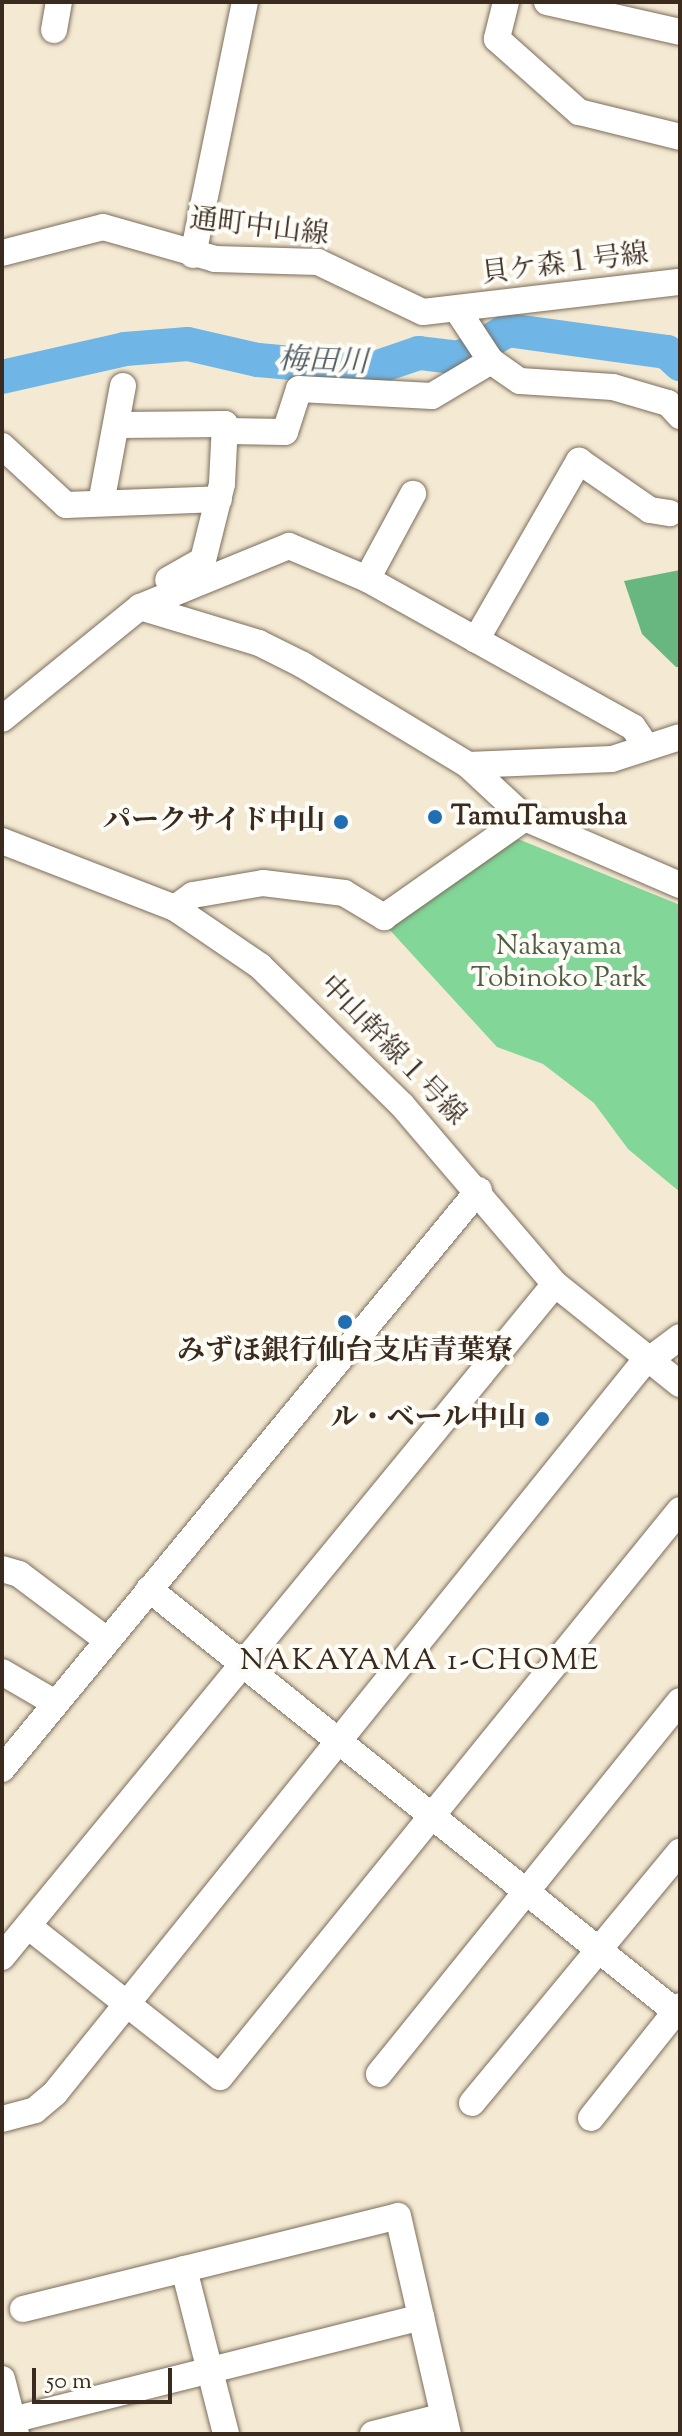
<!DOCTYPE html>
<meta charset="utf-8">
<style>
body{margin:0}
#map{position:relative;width:682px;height:2436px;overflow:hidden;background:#f4e9d2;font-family:"Sorts Mill Goudy","Noto Serif JP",serif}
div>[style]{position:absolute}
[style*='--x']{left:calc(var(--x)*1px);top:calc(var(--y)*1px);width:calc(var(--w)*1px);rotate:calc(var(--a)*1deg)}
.green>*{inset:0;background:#81d698}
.forest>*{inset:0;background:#68b780}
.river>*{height:34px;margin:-17px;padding:0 17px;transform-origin:17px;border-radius:17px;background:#6fb6e6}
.roads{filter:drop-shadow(0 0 2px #7c6d5d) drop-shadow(0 0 2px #7c6d5d)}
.minor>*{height:26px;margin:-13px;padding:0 13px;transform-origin:13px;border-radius:13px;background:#fff}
.dots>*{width:22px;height:22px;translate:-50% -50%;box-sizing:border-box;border:4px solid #fdfcf7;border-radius:50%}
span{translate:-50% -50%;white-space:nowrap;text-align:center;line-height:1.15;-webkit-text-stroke:8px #fdfcf7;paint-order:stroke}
.street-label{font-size:28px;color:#3b2a1e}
.poi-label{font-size:28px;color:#3b2a1e;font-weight:700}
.left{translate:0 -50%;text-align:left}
.right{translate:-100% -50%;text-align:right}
.park-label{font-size:28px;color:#505e43}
.water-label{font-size:30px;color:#4d5b64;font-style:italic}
.neighbourhood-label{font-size:30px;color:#3b2a1e;letter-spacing:2px}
.frame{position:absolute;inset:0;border:4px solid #3b2a1e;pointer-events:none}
.scale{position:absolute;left:32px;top:2368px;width:140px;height:36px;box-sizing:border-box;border:4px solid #3b2a1e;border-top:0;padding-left:10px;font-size:24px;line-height:28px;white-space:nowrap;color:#3b2a1e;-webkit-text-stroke:6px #fdfcf7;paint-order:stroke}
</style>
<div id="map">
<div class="green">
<div style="clip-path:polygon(518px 839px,680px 905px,680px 1192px,628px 1149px,594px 1103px,543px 1064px,497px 1047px,388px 928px)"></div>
</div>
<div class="forest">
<div style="clip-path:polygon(680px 570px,680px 667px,676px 667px,642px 634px,624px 581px)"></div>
</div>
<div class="river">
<div style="--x:2;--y:377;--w:126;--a:-12.8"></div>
<div style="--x:125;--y:349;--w:63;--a:-4.5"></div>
<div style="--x:188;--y:344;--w:72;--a:12.9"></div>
<div style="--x:258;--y:360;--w:111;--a:5.1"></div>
<div style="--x:369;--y:370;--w:53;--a:-18.8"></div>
<div style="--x:419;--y:353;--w:41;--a:7"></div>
<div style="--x:460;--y:358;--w:56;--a:-30.3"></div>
<div style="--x:508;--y:330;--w:161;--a:7.9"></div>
<div style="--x:667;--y:352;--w:18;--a:43"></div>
</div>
<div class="roads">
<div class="minor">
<div style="--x:506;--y:2;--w:38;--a:104"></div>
<div style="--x:497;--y:39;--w:110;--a:41.7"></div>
<div style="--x:579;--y:112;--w:104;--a:13.9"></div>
<div style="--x:547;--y:2;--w:136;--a:12.7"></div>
<div style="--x:54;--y:30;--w:28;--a:-80"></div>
<div style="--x:2;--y:253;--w:104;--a:-14.4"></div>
<div style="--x:103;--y:227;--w:116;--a:15.9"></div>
<div style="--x:215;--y:259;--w:103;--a:1.7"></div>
<div style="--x:318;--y:262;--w:116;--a:25.5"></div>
<div style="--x:423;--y:312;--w:259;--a:-6.7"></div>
<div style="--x:193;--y:255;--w:258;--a:-78.4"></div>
<div style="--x:458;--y:311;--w:60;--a:56.6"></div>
<div style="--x:491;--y:361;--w:35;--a:35"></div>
<div style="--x:520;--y:381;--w:93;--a:3.7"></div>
<div style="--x:613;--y:387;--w:57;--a:16.2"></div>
<div style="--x:668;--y:403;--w:18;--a:47"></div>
<div style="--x:120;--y:425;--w:105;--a:-0.5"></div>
<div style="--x:225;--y:424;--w:60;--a:92.9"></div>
<div style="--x:222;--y:484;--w:78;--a:104"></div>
<div style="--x:203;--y:560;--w:40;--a:150.3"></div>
<div style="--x:227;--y:431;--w:58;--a:1"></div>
<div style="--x:285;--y:432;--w:45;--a:-72"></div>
<div style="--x:299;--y:389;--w:133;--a:3"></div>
<div style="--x:432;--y:396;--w:69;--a:-30.7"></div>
<div style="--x:2;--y:446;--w:87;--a:42.7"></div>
<div style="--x:66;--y:505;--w:153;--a:-2.2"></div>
<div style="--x:102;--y:498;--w:114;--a:-79.4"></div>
<div style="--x:367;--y:579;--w:97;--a:-61.6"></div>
<div style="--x:140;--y:607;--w:161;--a:-22.3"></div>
<div style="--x:289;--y:546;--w:85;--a:22.9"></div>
<div style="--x:367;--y:579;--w:304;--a:29.1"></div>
<div style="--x:633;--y:727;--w:23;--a:56"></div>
<div style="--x:476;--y:640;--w:207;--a:-60.1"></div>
<div style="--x:579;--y:461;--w:86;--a:34.6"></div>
<div style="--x:650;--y:510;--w:20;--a:9"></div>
<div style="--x:2;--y:719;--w:178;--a:-39.1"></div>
<div style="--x:140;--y:607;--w:124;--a:16.8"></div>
<div style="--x:259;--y:643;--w:49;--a:26.6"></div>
<div style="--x:303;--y:665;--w:193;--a:31.2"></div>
<div style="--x:468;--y:765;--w:78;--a:42.9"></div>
<div style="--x:525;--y:818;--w:169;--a:23.4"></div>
<div style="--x:468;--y:765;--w:144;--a:-2.4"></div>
<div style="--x:612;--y:759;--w:71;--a:-17.9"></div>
<div style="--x:2;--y:841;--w:186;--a:21.2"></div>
<div style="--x:175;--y:908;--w:103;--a:34.3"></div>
<div style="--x:260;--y:966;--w:199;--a:44.4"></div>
<div style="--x:402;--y:1105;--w:235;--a:49.5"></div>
<div style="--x:555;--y:1284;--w:160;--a:38.7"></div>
<div style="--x:175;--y:908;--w:22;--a:-36"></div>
<div style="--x:193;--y:895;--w:71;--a:-9.7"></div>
<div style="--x:263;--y:883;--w:82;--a:7"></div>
<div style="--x:344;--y:893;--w:47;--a:31"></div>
<div style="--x:384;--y:917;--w:172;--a:-35.1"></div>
<div style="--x:2;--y:1569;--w:18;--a:16"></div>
<div style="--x:19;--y:1574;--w:110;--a:36.9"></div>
<div style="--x:149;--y:1589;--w:681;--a:38.74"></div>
<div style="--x:2;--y:1672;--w:61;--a:30.3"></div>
<div style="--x:2;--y:1769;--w:750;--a:-50.52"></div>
<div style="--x:28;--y:1926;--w:244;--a:38.2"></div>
<div style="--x:220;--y:2077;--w:730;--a:-50.95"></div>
<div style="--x:2;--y:1957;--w:871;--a:-50.59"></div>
<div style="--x:379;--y:2074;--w:479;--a:-51.1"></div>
<div style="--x:472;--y:2103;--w:326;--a:-50.4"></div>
<div style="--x:591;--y:2118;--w:143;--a:-51.5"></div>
<div style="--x:2;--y:2119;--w:34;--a:-15"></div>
<div style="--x:35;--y:2110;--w:26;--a:-40"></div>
<div style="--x:55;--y:2093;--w:932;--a:-51.14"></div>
<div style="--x:640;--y:1367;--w:50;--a:-36.9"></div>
<div style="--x:184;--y:2269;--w:170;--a:75.7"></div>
<div style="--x:23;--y:2309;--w:386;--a:-13.9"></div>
<div style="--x:398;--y:2216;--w:224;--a:77.1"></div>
<div style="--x:2;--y:2379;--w:57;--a:75.7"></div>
<div style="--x:12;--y:2420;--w:422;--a:-14.1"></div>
<div style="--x:373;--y:2434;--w:73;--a:-14.2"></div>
</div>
</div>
<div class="dots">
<div style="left:435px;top:817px;background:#1f6fb2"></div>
<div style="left:341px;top:822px;background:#1f6fb2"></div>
<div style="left:345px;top:1322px;background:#1f6fb2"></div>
<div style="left:542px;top:1419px;background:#1f6fb2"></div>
</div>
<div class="street-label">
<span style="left:259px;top:228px;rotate:7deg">通町中山線</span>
<span style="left:565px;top:265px;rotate:-7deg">貝ケ森１号線</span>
<span style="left:392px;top:1051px;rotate:46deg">中山幹線１号線</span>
</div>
<div class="poi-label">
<span class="left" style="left:451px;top:817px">TamuTamusha</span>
<span class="right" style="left:325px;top:822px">パークサイド中山</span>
<span style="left:345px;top:1352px">みずほ銀行仙台支店青葉寮</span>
<span class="right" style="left:526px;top:1419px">ル・ベール中山</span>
</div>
<div class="park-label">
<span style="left:559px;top:963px">Nakayama<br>Tobinoko Park</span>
</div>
<div class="water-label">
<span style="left:323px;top:363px;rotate:2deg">梅田川</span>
</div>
<div class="neighbourhood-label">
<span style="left:420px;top:1662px">NAKAYAMA 1-CHOME</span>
</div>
<div class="frame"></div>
<div class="scale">50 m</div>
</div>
